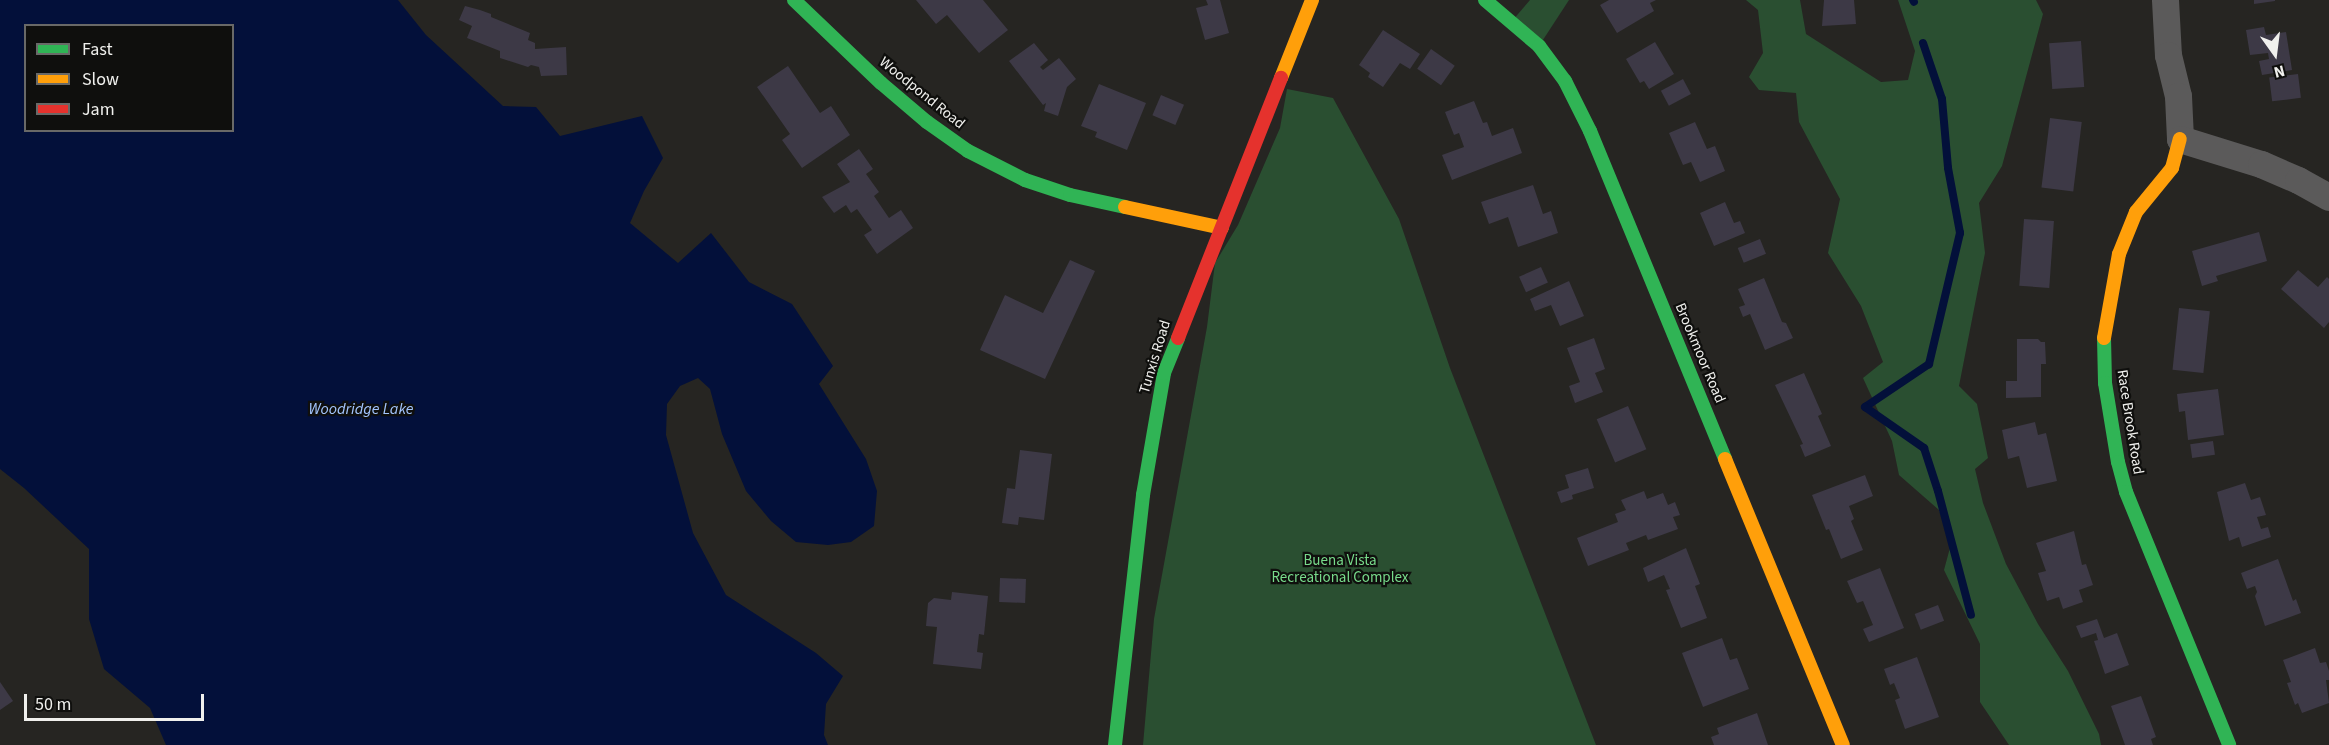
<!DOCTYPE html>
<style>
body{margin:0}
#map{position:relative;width:2329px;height:745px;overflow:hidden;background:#262522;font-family:"Source Sans 3",sans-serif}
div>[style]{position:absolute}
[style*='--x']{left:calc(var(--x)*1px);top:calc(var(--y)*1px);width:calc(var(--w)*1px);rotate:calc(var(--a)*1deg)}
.green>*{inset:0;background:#2a4f31}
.water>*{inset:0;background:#03103a}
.stream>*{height:8px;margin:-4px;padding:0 4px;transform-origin:4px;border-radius:4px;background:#03103a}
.building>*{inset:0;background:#3d3946;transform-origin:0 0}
.street>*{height:27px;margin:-13.5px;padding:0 13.5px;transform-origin:13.5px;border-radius:13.5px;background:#5b5a5a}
.fast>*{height:14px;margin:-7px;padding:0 7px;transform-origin:7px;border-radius:7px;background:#30b455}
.slow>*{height:14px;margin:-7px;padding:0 7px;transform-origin:7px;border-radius:7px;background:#ff9f0a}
.jam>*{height:14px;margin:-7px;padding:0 7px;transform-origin:7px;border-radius:7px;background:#e5322d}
span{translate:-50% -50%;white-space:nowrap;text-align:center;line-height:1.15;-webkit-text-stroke:4.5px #0f0f0d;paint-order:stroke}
.street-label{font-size:15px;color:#f0f0ed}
.park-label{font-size:15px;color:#78db8b}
.water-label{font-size:16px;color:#a3c5fd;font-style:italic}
.legend{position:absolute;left:24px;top:24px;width:210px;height:108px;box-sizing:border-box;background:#0f0f0d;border:2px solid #696967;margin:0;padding:8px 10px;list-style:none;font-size:18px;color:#f0f0ed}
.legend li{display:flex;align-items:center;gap:12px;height:30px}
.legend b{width:30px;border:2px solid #696967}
.north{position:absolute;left:2245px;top:24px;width:60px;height:60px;-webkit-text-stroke:4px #0f0f0d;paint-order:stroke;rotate:166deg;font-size:16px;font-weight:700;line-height:24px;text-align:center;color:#f0f0ed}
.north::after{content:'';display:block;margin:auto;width:21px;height:27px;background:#f0f0ed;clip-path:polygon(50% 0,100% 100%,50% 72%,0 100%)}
.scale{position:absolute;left:24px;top:694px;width:180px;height:27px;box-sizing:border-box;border:3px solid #f0f0ed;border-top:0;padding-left:8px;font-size:18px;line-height:21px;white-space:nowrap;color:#f0f0ed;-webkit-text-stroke:4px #0f0f0d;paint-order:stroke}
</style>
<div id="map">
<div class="green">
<div style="clip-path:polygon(1530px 0,1569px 0,1539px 46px,1512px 21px)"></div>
<div style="clip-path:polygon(1746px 0,1800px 0,1806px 34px,1881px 82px,1908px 80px,1915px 51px,1898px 0,2036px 0,2043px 14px,2002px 166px,1979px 203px,1985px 253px,1959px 386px,1977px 404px,1988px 458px,1975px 469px,1983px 503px,2006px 564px,2038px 624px,2068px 671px,2099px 734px,2101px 745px,2009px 745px,1980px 702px,1980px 644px,1944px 570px,1951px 544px,1939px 510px,1899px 475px,1892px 441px,1863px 378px,1883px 362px,1861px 306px,1828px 253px,1840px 199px,1799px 122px,1796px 93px,1759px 90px,1749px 77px,1763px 53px,1758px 10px)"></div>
<div style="clip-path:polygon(1287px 89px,1333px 98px,1399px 219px,1450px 368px,1596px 745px,1143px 745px,1154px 619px,1207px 327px,1215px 263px,1238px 225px,1280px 128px)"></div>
</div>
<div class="water">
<div style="clip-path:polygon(evenodd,0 0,398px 0,426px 35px,503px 106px,536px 107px,560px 136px,642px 116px,663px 158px,644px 191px,630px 223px,678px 263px,711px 233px,749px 282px,792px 304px,833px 366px,819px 384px,866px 459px,877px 491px,874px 526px,851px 542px,828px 545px,796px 542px,771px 521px,746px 491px,722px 434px,710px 389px,698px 378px,680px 386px,667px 404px,666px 435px,693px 533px,726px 595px,816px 653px,843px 676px,826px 704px,824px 735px,828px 745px,166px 745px,150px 708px,104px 669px,89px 619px,89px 549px,24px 488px,0 469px,0 0,26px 26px,232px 26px,232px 130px,26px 130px,26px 26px)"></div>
</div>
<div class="stream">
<div style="--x:1913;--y:0;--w:2;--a:63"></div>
<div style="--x:1923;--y:43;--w:59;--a:71.3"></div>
<div style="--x:1942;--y:99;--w:69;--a:85"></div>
<div style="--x:1948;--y:168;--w:66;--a:79.5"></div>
<div style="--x:1960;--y:233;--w:135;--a:103.3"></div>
<div style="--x:1929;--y:364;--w:77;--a:146.1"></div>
<div style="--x:1865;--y:407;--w:72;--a:34.8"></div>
<div style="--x:1924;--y:448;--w:45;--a:72"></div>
<div style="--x:1938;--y:491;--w:128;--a:75.1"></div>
</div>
<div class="building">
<div style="clip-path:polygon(916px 0,983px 0,1008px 30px,979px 53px,947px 15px,936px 24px)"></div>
<div style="clip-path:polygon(1206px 0,1220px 0,1229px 33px,1205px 40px,1196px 8px,1208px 5px)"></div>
<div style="clip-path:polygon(1609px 0,1656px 0,1650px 3px,1654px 11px,1617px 33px,1600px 5px)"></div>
<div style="clip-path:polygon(1824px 0,1854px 0,1856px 24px,1822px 26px)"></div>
<div style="clip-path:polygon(2254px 0,2275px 0,2275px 1px,2254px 4px)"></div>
<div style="clip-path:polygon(465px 6px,480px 10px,491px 14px,491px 17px,530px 33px,528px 40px,535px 43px,535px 49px,566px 47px,567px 75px,541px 76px,539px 67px,531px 65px,528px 67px,500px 58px,500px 51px,467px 38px,472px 26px,459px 20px)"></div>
<div style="clip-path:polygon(2264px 27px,2266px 35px,2286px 32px,2292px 70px,2262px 75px,2259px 61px,2269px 59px,2268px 53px,2250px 55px,2246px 30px)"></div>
<div style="clip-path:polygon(1383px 30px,1420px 54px,1410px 69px,1400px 63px,1383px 87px,1368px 77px,1370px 73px,1359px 65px)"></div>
<div style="left:2081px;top:41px;width:46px;height:32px;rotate:86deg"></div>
<div style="clip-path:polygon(1655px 42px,1674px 74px,1649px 89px,1644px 81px,1640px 83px,1626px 59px)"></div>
<div style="clip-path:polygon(1034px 43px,1048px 60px,1040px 67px,1043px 70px,1059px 58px,1076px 79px,1067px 87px,1058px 116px,1044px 111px,1046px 103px,1043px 105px,1009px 61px)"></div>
<div style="left:1431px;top:49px;width:29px;height:24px;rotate:35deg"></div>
<div style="clip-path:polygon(788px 66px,820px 113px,831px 106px,850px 135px,802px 168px,782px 140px,790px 134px,757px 87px)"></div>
<div style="left:2298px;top:74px;width:24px;height:29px;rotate:83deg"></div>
<div style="left:1683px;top:79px;width:17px;height:25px;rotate:62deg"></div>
<div style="clip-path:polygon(1099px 84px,1146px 103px,1127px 150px,1095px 137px,1097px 132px,1081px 126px)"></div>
<div style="left:1161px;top:95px;width:25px;height:22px;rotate:23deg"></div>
<div style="clip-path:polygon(1474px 101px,1483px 123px,1487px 122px,1492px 136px,1513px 128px,1522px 153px,1452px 180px,1442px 155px,1464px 147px,1459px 133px,1454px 135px,1445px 112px)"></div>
<div style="left:2050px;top:118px;width:32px;height:70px;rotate:7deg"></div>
<div style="clip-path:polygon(1695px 122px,1707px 149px,1715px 146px,1725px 171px,1700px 182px,1691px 162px,1683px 165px,1669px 133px)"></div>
<div style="clip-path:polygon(859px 149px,873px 169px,866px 174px,879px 192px,874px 196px,889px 218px,901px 210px,913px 228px,877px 254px,864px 235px,872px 230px,857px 209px,851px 213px,846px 205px,834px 213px,822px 197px,850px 182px,837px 164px)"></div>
<div style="clip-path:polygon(1533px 185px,1543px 214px,1551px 211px,1558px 233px,1518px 247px,1508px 217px,1489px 224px,1481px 202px)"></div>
<div style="clip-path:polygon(1725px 202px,1734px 223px,1740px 221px,1745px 233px,1714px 246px,1700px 213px)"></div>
<div style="left:2024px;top:219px;width:30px;height:67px;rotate:4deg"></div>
<div style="clip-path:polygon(2259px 232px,2267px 261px,2216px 276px,2218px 281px,2202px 286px,2192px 251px)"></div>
<div style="left:1760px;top:239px;width:16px;height:24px;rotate:68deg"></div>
<div style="clip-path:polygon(1070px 260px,1095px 271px,1045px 379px,980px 350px,1005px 295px,1043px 313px)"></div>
<div style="left:1541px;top:267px;width:17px;height:24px;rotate:66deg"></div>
<div style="clip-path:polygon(2298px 270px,2318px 287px,2327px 277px,2329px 279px,2329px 322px,2324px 328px,2281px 289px)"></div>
<div style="clip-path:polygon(1764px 278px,1782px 322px,1786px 323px,1793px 338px,1765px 350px,1750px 314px,1743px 317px,1739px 307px,1745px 305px,1738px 289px)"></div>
<div style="clip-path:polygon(1569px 281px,1584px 316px,1560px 326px,1551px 305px,1535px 311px,1530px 299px)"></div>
<div style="left:2179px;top:308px;width:31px;height:62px;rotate:6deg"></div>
<div style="clip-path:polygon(1594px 338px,1605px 369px,1595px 373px,1603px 392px,1575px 403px,1569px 386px,1580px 382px,1567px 348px)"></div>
<div style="clip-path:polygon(2017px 339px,2038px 339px,2041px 342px,2045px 342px,2046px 364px,2041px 364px,2041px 397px,2006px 398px,2006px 381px,2017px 381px)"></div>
<div style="clip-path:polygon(1804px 373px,1822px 414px,1818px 416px,1831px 446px,1805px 457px,1800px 445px,1803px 444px,1775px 385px)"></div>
<div style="clip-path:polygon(2218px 389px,2224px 435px,2188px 440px,2185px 411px,2179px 412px,2177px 394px)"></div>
<div style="left:1628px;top:406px;width:47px;height:34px;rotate:67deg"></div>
<div style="clip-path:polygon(2035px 422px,2038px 435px,2046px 433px,2057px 481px,2027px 488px,2019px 456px,2008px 459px,2002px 430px)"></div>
<div style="left:2213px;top:441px;width:14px;height:23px;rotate:82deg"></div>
<div style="clip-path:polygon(1020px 450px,1052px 454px,1044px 520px,1019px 517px,1018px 525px,1002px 523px,1007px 488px,1015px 489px)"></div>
<div style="clip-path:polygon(1588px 468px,1594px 488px,1572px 495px,1573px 499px,1561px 503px,1557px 492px,1569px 488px,1565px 475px)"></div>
<div style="clip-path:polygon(1865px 475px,1873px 496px,1849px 506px,1854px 519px,1851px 521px,1863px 550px,1841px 559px,1829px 529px,1826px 530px,1812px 495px)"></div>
<div style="clip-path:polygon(2245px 483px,2251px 500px,2260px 497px,2266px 515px,2257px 517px,2261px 529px,2268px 527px,2271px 537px,2242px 547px,2239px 537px,2229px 541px,2217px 492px)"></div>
<div style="clip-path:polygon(1644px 491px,1647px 499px,1663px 493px,1668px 505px,1675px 502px,1680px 515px,1673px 517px,1678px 529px,1648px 540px,1646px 535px,1626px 543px,1629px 550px,1588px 566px,1577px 538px,1618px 522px,1615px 514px,1626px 510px,1621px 500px)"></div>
<div style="clip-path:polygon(2074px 531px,2082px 565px,2086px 564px,2093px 585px,2079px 590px,2083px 602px,2063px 609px,2059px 597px,2047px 601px,2038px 573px,2046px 571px,2036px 543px)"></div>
<div style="clip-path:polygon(1686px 548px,1700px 584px,1695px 586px,1707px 618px,1681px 628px,1666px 590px,1670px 589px,1664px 575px,1648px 582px,1643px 568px)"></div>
<div style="clip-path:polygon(2278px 559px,2293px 601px,2296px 599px,2301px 613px,2265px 626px,2255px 596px,2257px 592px,2255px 586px,2247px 589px,2241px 573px)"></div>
<div style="clip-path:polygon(1880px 568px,1904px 628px,1869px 642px,1863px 629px,1873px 625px,1863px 601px,1857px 603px,1847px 581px)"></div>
<div style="left:1000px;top:578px;width:26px;height:24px;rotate:2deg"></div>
<div style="clip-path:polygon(952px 592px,988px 596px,984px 635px,979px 634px,977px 652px,983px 653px,981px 669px,933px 664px,937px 627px,926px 626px,928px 603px,934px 598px,951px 600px)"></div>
<div style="left:1938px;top:605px;width:17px;height:25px;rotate:69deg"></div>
<div style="clip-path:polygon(2097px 619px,2104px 638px,2117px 633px,2129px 665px,2105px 674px,2094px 641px,2098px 640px,2096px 633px,2081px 638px,2076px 626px)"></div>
<div style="clip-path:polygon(1722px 638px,1730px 660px,1737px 658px,1749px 689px,1703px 707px,1682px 653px)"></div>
<div style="clip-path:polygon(2315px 648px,2320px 663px,2326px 662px,2329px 671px,2329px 680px,2326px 680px,2329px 703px,2302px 713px,2298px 703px,2295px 705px,2287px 683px,2291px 682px,2283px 660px)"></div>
<div style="clip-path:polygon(1917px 657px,1939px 717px,1905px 729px,1895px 700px,1900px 698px,1894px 683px,1890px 685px,1884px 669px)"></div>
<div style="clip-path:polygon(0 682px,13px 701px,0 710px)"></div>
<div style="clip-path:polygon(2141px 696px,2156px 737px,2151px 739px,2153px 745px,2125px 745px,2111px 706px)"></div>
<div style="clip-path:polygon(1757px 713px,1768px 745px,1714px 745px,1711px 737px,1719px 734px,1717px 728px)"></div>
</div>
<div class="street">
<div style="--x:2165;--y:0;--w:55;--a:86.9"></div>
<div style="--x:2168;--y:55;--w:42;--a:76.3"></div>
<div style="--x:2178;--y:96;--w:43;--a:87.3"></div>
<div style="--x:2180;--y:139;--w:85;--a:17.2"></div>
<div style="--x:2261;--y:164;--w:40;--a:23.4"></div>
<div style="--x:2298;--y:180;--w:35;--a:29"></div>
</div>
<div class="fast">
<div style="--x:794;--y:0;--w:120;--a:43.7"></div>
<div style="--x:881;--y:83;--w:60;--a:40.3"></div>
<div style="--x:927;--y:122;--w:50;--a:35.3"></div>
<div style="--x:968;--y:151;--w:64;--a:27"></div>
<div style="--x:1025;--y:180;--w:47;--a:18.4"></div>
<div style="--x:1070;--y:195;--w:56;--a:12.3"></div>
<div style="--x:1485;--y:0;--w:71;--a:40.4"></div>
<div style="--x:1539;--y:46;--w:44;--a:53.4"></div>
<div style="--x:1565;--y:81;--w:56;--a:63.4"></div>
<div style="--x:1590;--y:131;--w:355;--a:67.6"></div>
<div style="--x:2104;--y:338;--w:45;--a:88.7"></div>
<div style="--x:2105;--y:383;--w:80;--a:80.7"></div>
<div style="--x:2118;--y:462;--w:31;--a:75"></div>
<div style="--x:2126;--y:492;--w:273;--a:67.8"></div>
<div style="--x:1115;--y:745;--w:252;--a:-83.6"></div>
<div style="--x:1143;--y:495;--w:124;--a:-80.2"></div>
<div style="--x:1164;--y:373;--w:38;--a:-68"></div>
</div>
<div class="slow">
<div style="--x:1281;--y:78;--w:84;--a:-68.3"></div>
<div style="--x:1125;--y:207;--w:99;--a:12.2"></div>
<div style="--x:2104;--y:338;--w:85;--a:-79.9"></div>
<div style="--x:2119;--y:254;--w:45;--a:-68"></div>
<div style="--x:2136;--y:212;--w:57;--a:-50.7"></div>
<div style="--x:2172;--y:168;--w:30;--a:-75"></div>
<div style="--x:1725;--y:459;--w:309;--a:67.6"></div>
</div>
<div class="jam">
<div style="--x:1178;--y:338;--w:280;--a:-68.4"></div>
</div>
<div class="street-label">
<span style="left:922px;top:93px;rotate:39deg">Woodpond Road</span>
<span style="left:1700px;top:353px;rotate:67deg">Brookmoor Road</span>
<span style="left:1155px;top:357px;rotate:-73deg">Tunxis Road</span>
<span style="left:2130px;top:422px;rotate:81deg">Race Brook Road</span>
</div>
<div class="park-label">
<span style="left:1340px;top:569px">Buena Vista<br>Recreational Complex</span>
</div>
<div class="water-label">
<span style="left:361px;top:409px">Woodridge Lake</span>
</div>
<ul class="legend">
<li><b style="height:8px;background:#30b455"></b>Fast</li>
<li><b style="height:8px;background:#ff9f0a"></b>Slow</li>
<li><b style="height:8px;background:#e5322d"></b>Jam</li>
</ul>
<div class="north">N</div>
<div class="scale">50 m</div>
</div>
